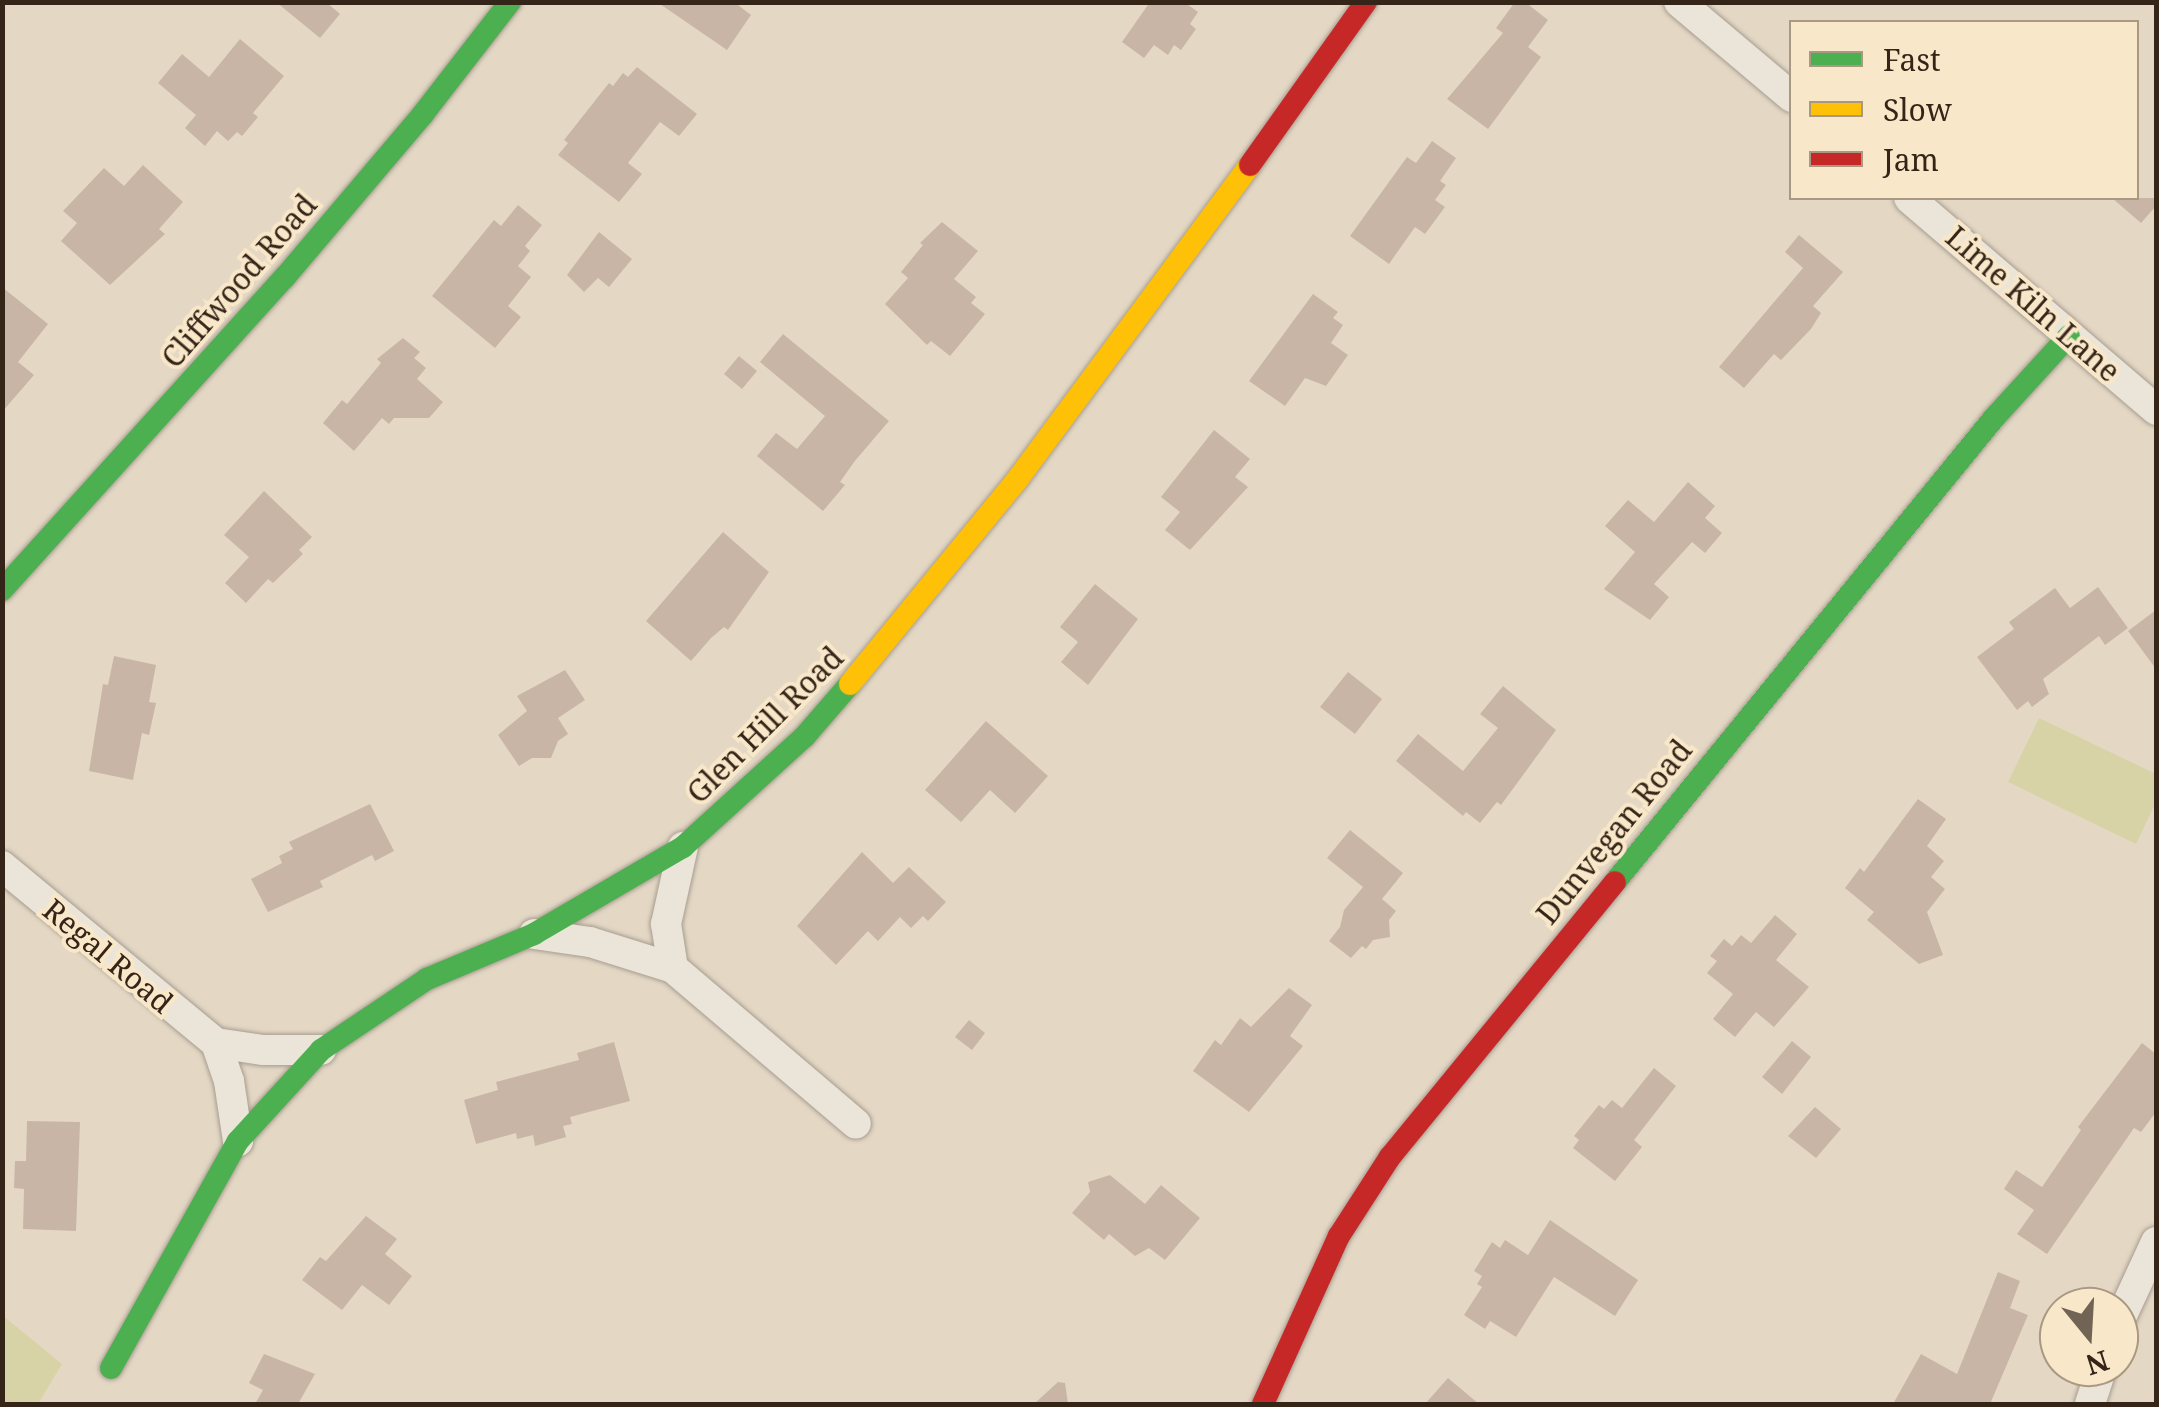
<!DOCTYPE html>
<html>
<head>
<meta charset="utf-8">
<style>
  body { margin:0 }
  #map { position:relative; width:2159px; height:1407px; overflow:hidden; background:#e4d8c5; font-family:"Noto Serif",serif }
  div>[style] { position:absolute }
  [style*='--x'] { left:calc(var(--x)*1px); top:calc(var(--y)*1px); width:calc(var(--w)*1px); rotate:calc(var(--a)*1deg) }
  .green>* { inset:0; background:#d7d3a6 }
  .building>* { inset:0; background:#c8b5a6 }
  .roads { filter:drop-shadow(0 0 2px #a89d90) drop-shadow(0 0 2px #a89d90) }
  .street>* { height:30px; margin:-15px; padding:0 15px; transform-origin:15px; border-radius:15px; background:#ebe4d8 }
  .fast>* { height:22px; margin:-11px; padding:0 11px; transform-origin:11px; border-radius:11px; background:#4caf50 }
  .slow>* { height:22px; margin:-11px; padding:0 11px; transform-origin:11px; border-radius:11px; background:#ffc107 }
  .jam>* { height:22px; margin:-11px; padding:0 11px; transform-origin:11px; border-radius:11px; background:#c62828 }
  span { translate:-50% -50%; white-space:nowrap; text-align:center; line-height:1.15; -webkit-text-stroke:8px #f8e7c8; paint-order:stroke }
  .street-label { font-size:30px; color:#352519 }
  .frame { position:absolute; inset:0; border:5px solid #352519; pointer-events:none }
  .legend { position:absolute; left:1789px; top:20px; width:350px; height:180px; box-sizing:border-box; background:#f8e7c8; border:2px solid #aa9982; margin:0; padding:12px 18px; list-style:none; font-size:30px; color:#352519 }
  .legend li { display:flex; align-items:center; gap:20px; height:50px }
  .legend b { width:50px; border:2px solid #aa9982 }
  .north { position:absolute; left:2039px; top:1287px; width:100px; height:100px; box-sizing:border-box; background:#f8e7c8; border:2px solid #aa9982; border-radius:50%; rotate:162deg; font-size:28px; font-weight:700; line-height:40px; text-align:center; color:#352519 }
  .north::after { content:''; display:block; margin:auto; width:35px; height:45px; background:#726455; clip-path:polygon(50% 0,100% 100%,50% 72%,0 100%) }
</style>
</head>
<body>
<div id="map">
  <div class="green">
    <div style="clip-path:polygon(2039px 718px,2156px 774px,2156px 802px,2136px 844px,2008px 782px)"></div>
    <div style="clip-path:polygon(2px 1315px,62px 1364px,38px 1404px,3px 1404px)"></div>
  </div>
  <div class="building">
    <div style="clip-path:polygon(276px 2px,326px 2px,340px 14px,320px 38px)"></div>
    <div style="clip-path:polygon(657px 2px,734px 2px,751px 15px,727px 50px)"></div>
    <div style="clip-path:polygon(1150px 2px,1184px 2px,1198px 12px,1190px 24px,1196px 29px,1181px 50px,1174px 45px,1168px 55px,1154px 45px,1144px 58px,1122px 42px)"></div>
    <div style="clip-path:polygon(1515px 2px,1525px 2px,1548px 20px,1528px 47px,1541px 57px,1488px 129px,1447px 99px,1503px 33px,1496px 28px)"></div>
    <div style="clip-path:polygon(240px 39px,284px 76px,253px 113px,258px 117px,242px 136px,237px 132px,228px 141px,217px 131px,205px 146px,185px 128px,196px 115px,158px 83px,182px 54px,209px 77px)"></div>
    <div style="clip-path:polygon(637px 67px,697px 114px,679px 136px,660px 122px,628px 163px,642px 174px,619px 202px,558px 155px,568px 143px,564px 140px,609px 83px,613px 86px,623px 73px,628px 77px)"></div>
    <div style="clip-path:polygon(1432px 141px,1456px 158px,1440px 181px,1446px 185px,1435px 200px,1445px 207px,1425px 234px,1415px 227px,1389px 264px,1350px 236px,1407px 157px,1416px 163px)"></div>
    <div style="clip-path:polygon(143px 165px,183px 202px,159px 229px,165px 234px,110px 285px,61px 241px,77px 223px,63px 211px,104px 168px,124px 186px)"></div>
    <div style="clip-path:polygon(2112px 198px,2156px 198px,2156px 206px,2141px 223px)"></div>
    <div style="clip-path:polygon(518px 205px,542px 225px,525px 246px,530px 251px,518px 266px,531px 277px,508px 306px,521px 317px,495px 348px,432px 296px,494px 220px,501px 226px)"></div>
    <div style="clip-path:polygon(942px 222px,978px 251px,954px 279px,976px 297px,971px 303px,985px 314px,950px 356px,931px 341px,927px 345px,885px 304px,908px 278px,901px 272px,923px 245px,920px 243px)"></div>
    <div style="clip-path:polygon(599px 232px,632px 259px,609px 287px,598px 278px,584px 292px,567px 275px)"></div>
    <div style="clip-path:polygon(1799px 235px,1843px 272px,1813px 306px,1821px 313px,1811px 329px,1781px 360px,1774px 354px,1744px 388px,1719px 367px,1803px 268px,1785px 252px)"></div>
    <div style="clip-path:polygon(2px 287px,48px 324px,18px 362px,34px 375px,2px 412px)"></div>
    <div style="clip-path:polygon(1313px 294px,1338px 312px,1333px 318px,1343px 325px,1331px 343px,1348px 355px,1326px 386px,1305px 378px,1285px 406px,1249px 381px)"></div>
    <div style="clip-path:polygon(783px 334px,889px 421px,854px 462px,840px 482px,845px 485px,823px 511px,757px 456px,776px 433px,797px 449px,825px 416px,760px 362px)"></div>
    <div style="clip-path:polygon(403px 338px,420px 352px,414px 358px,426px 368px,417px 379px,443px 402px,429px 418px,394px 418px,389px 424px,382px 418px,354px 451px,323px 423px,342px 400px,347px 404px,381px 363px,377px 359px)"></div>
    <div style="clip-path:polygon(739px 356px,757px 371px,742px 389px,724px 374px)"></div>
    <div style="clip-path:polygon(1214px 430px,1250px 459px,1235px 477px,1248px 487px,1190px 550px,1165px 530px,1180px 512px,1161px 497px)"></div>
    <div style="clip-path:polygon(1688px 482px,1715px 506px,1705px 518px,1722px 533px,1705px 553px,1692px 542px,1654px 584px,1669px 597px,1650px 620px,1604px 589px,1635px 552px,1605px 526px,1628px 500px,1654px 522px)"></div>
    <div style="clip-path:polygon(264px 491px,312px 537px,299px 550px,303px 554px,273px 583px,268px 579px,246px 603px,225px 583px,249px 557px,224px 535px)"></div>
    <div style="clip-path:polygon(723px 532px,769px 572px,728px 630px,724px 627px,711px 638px,691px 661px,646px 621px)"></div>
    <div style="clip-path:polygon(1095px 584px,1138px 619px,1088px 685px,1061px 662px,1078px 642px,1060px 627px)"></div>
    <div style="clip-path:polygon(2098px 587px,2128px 628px,2105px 645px,2099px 636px,2043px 679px,2049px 694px,2032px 707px,2028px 701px,2017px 710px,1977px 657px,2014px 629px,2009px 622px,2055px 588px,2070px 608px)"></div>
    <div style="clip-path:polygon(2156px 610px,2156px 669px,2128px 631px)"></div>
    <div style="clip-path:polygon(114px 656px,156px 665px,149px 702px,156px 703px,149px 735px,142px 733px,133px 780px,89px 771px,103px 684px,108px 685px)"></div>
    <div style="clip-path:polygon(565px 670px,585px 700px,558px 718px,568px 734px,558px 741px,551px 758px,532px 758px,519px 766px,498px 735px,527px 711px,517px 696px)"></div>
    <div style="clip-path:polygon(1348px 672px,1382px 699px,1355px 734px,1320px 707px)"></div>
    <div style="clip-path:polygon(1503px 686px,1556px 730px,1501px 805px,1497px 802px,1480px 823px,1466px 812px,1463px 816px,1396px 761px,1418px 734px,1463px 771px,1498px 728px,1480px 714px)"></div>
    <div style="clip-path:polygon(986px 721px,1048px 776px,1015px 813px,990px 790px,961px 822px,925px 790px)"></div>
    <div style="clip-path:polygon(1918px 799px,1946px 819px,1927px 846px,1944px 861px,1931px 877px,1945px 889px,1927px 912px,1943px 955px,1919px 964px,1867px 920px,1874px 912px,1845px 888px,1860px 868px,1864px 872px)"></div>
    <div style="clip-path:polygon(370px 804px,394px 851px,375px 861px,372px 855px,320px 881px,323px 887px,268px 912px,251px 879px,282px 863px,279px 856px,293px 849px,289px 842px)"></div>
    <div style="clip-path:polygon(1350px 830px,1403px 873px,1382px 899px,1396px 911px,1389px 920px,1390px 937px,1373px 940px,1366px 949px,1362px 946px,1351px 958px,1329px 941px,1340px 927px,1344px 910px,1363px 887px,1327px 858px)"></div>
    <div style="clip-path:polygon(862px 852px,893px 883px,909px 867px,946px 902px,928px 921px,923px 916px,911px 928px,900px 917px,878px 941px,868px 931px,836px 965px,797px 926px)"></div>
    <div style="clip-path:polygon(1775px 915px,1797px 934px,1776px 960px,1809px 987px,1774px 1027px,1756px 1012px,1735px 1037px,1713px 1019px,1733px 994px,1707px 973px,1717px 961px,1710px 956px,1724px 939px,1732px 946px,1741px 935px,1751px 943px)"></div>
    <div style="clip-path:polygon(1289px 988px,1312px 1005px,1290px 1036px,1303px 1046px,1249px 1112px,1193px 1071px,1215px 1040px,1221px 1045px,1240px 1018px,1251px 1027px)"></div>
    <div style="clip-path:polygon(969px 1020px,985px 1033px,972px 1050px,955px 1037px)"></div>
    <div style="clip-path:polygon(1792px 1041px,1811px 1057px,1782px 1094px,1762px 1077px)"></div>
    <div style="clip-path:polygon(614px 1042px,630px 1101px,570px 1117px,572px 1124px,563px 1126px,566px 1137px,535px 1146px,533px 1135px,517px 1139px,516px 1133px,476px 1144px,464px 1100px,498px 1090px,496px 1082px,579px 1060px,577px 1053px)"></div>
    <div style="clip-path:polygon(2142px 1043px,2156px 1054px,2156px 1112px,2141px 1132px,2134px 1128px,2047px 1254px,2017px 1234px,2034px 1210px,2004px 1189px,2016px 1170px,2042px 1187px,2081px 1130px,2078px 1127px)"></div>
    <div style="clip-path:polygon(1654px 1068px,1676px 1086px,1634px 1140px,1642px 1147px,1615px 1181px,1573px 1148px,1579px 1140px,1574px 1136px,1599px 1105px,1604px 1109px,1612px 1100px,1622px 1108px)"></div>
    <div style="clip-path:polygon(1815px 1107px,1841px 1129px,1816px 1158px,1788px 1136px)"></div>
    <div style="clip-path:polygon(27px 1121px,80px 1122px,76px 1231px,23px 1229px,24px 1189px,14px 1188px,15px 1161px,26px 1161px)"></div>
    <div style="clip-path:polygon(1110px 1175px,1145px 1204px,1161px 1185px,1200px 1218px,1165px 1260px,1149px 1248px,1135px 1256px,1109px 1234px,1104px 1240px,1072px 1213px,1090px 1192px,1088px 1182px)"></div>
    <div style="clip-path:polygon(366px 1216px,397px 1239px,385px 1254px,412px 1276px,389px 1305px,362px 1285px,342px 1310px,302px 1280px,320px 1257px,326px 1261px)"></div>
    <div style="clip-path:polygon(1550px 1220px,1638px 1280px,1615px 1316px,1554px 1277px,1516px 1337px,1490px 1321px,1485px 1329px,1464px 1315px,1482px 1287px,1477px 1284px,1482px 1276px,1474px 1271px,1492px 1242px,1500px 1248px,1505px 1240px,1528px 1255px)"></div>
    <div style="clip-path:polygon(1998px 1272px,2020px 1281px,2010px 1308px,2028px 1315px,1990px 1404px,1893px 1404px,1921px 1354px,1957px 1374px)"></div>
    <div style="clip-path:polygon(264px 1354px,315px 1374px,298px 1404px,255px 1404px,263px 1390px,249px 1383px)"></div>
    <div style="clip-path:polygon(1448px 1378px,1479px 1404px,1425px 1404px)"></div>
    <div style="clip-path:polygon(1058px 1382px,1065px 1383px,1068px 1404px,1034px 1404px)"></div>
  </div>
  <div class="roads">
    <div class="street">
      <div style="--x:1679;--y:2;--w:148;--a:40.1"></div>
      <div style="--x:1909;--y:198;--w:326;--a:40.6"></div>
      <div style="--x:2;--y:866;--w:278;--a:39.6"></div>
      <div style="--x:216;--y:1043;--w:48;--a:8.5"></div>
      <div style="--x:263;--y:1050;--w:58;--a:0"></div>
      <div style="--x:534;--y:934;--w:57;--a:8.1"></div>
      <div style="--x:590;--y:942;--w:87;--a:17.4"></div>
      <div style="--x:673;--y:968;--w:240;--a:40.4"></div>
      <div style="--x:673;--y:968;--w:45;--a:-99"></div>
      <div style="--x:666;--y:924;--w:79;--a:-77.6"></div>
      <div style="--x:216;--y:1043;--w:40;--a:71.1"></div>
      <div style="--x:229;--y:1081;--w:61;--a:81.5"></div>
      <div style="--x:2119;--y:1322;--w:88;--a:-65.2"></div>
      <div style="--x:2090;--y:1404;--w:39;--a:-72"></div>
    </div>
    <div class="fast">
      <div style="--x:2;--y:590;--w:422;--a:-47.9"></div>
      <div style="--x:285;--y:277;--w:214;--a:-49.7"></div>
      <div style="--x:423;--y:114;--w:142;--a:-52.2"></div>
      <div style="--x:1615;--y:882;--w:599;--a:-50.76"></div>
      <div style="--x:1994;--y:418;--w:111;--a:-47.6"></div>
      <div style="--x:111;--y:1368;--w:260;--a:-60.8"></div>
      <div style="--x:238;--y:1141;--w:123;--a:-47.6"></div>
      <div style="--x:321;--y:1050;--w:128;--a:-33.8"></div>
      <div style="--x:427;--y:979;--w:116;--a:-22.8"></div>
      <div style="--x:534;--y:934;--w:173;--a:-30.3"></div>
      <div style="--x:683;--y:847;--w:165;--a:-42.3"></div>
      <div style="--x:805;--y:736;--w:69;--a:-49.1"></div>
    </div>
    <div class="slow">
      <div style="--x:850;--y:684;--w:264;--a:-50.7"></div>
      <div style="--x:1017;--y:480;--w:392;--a:-53.5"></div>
    </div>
    <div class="jam">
      <div style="--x:1250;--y:165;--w:200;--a:-54.6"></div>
      <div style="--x:1263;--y:1404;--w:184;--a:-65.7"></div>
      <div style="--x:1339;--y:1236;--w:94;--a:-57.2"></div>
      <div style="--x:1390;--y:1157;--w:355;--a:-50.7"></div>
    </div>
  </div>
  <div class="street-label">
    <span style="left:239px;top:281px;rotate:-49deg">Cliffwood Road</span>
    <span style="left:2033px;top:304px;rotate:41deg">Lime Kiln Lane</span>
    <span style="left:765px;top:725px;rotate:-45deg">Glen Hill Road</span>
    <span style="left:1614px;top:832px;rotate:-51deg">Dunvegan Road</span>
    <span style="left:108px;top:956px;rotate:40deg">Regal Road</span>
  </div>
  <div class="frame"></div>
  <ul class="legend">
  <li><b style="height:12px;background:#4caf50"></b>Fast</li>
  <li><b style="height:12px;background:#ffc107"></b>Slow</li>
  <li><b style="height:12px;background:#c62828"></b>Jam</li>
  </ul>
  <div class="north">N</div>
</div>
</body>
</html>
